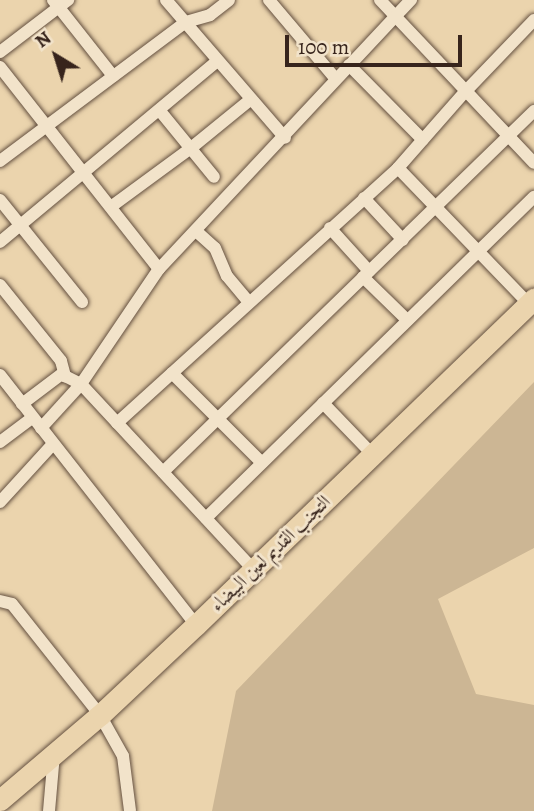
<!DOCTYPE html>
<html>
<head>
<meta charset="utf-8">
<style>
  body { margin:0 }
  #map { position:relative; width:534px; height:811px; overflow:hidden; background:#ebd4ad; font-family:Alegreya,Amiri,serif }
  div>[style] { position:absolute }
  [style*='--x'] { left:calc(var(--x)*1px); top:calc(var(--y)*1px); width:calc(var(--w)*1px); rotate:calc(var(--a)*1deg) }
  .green>* { inset:0; background:#ccb694 }
  .roads { filter:drop-shadow(0 0 2px #645040) drop-shadow(0 0 2px #645040) }
  .street>* { height:12px; margin:-6px; padding:0 6px; transform-origin:6px; border-radius:6px; background:#f2e3ca }
  .primary>* { height:21px; margin:-10.5px; padding:0 10.5px; transform-origin:10.5px; border-radius:10.5px; background:#ebd4ad }
  span { translate:-50% -50%; white-space:nowrap; text-align:center; line-height:1.15; -webkit-text-stroke:6px #f2e3ca; paint-order:stroke }
  .street-label { font-size:19px; color:#37241c }
  .north { position:absolute; left:21px; top:21px; width:70px; height:70px; -webkit-text-stroke:5px #f2e3ca; paint-order:stroke; rotate:322deg; font-size:19px; font-weight:700; line-height:28px; text-align:center; color:#37241c }
  .north::after { content:''; display:block; margin:auto; width:24px; height:32px; background:#37241c; clip-path:polygon(50% 0,100% 100%,50% 72%,0 100%) }
  .scale { position:absolute; left:285px; top:35px; width:177px; height:32px; box-sizing:border-box; border:4px solid #37241c; border-top:0; padding-left:9px; font-size:21px; line-height:24px; white-space:nowrap; color:#37241c; -webkit-text-stroke:5px #f2e3ca; paint-order:stroke }
</style>
</head>
<body>
<div id="map">
  <div class="green">
    <div style="clip-path:polygon(534px 382px,534px 548px,438px 599px,476px 694px,534px 705px,534px 811px,212px 811px,236px 691px)"></div>
  </div>
  <div class="roads">
    <div class="street">
      <div style="--x:53;--y:0;--w:97;--a:51.7"></div>
      <div style="--x:166;--y:0;--w:182;--a:49.2"></div>
      <div style="--x:269;--y:0;--w:102;--a:49.8"></div>
      <div style="--x:380;--y:0;--w:224;--a:46.6"></div>
      <div style="--x:0;--y:52;--w:86;--a:-37.4"></div>
      <div style="--x:349;--y:65;--w:105;--a:45.4"></div>
      <div style="--x:0;--y:67;--w:257;--a:51.8"></div>
      <div style="--x:160;--y:111;--w:85;--a:50.7"></div>
      <div style="--x:0;--y:161;--w:232;--a:-36.8"></div>
      <div style="--x:186;--y:22;--w:25;--a:-16"></div>
      <div style="--x:210;--y:15;--w:24;--a:-38"></div>
      <div style="--x:398;--y:168;--w:189;--a:46.1"></div>
      <div style="--x:364;--y:198;--w:57;--a:47.1"></div>
      <div style="--x:0;--y:200;--w:131;--a:51.2"></div>
      <div style="--x:112;--y:206;--w:98;--a:-36.3"></div>
      <div style="--x:191;--y:148;--w:77;--a:-39.2"></div>
      <div style="--x:330;--y:228;--w:58;--a:47.8"></div>
      <div style="--x:196;--y:231;--w:25;--a:42"></div>
      <div style="--x:215;--y:248;--w:30;--a:67"></div>
      <div style="--x:227;--y:276;--w:34;--a:50"></div>
      <div style="--x:0;--y:242;--w:283;--a:-39.8"></div>
      <div style="--x:363;--y:277;--w:62;--a:44.3"></div>
      <div style="--x:0;--y:285;--w:97;--a:51.2"></div>
      <div style="--x:61;--y:361;--w:16;--a:75"></div>
      <div style="--x:65;--y:376;--w:18;--a:27"></div>
      <div style="--x:81;--y:384;--w:254;--a:47.1"></div>
      <div style="--x:172;--y:373;--w:127;--a:45"></div>
      <div style="--x:0;--y:375;--w:318;--a:51.9"></div>
      <div style="--x:323;--y:403;--w:72;--a:46.1"></div>
      <div style="--x:22;--y:404;--w:51;--a:-37.1"></div>
      <div style="--x:117;--y:423;--w:379;--a:-42.2"></div>
      <div style="--x:398;--y:168;--w:100;--a:-48.7"></div>
      <div style="--x:464;--y:93;--w:101;--a:-46.2"></div>
      <div style="--x:41;--y:428;--w:59;--a:-47.7"></div>
      <div style="--x:81;--y:384;--w:139;--a:-55.9"></div>
      <div style="--x:159;--y:269;--w:369;--a:-46.9"></div>
      <div style="--x:0;--y:442;--w:40;--a:-37"></div>
      <div style="--x:163;--y:472;--w:518;--a:-44.22"></div>
      <div style="--x:0;--y:502;--w:79;--a:-47.6"></div>
      <div style="--x:206;--y:518;--w:459;--a:-44.4"></div>
      <div style="--x:0;--y:601;--w:12;--a:14"></div>
      <div style="--x:12;--y:604;--w:142;--a:51.6"></div>
      <div style="--x:100;--y:715;--w:47;--a:60.7"></div>
      <div style="--x:123;--y:756;--w:55;--a:82.7"></div>
      <div style="--x:49;--y:811;--w:57;--a:-85"></div>
    </div>
    <div class="primary">
      <div style="--x:0;--y:800;--w:131;--a:-40.4"></div>
      <div style="--x:100;--y:715;--w:132;--a:-43.2"></div>
      <div style="--x:196;--y:625;--w:470;--a:-44"></div>
    </div>
  </div>
  <div class="street-label">
    <span style="left:271px;top:554px;rotate:-44deg">التجنب القديم لعين البيضاء</span>
  </div>
  <div class="north">N</div>
  <div class="scale">100 m</div>
</div>
</body>
</html>
